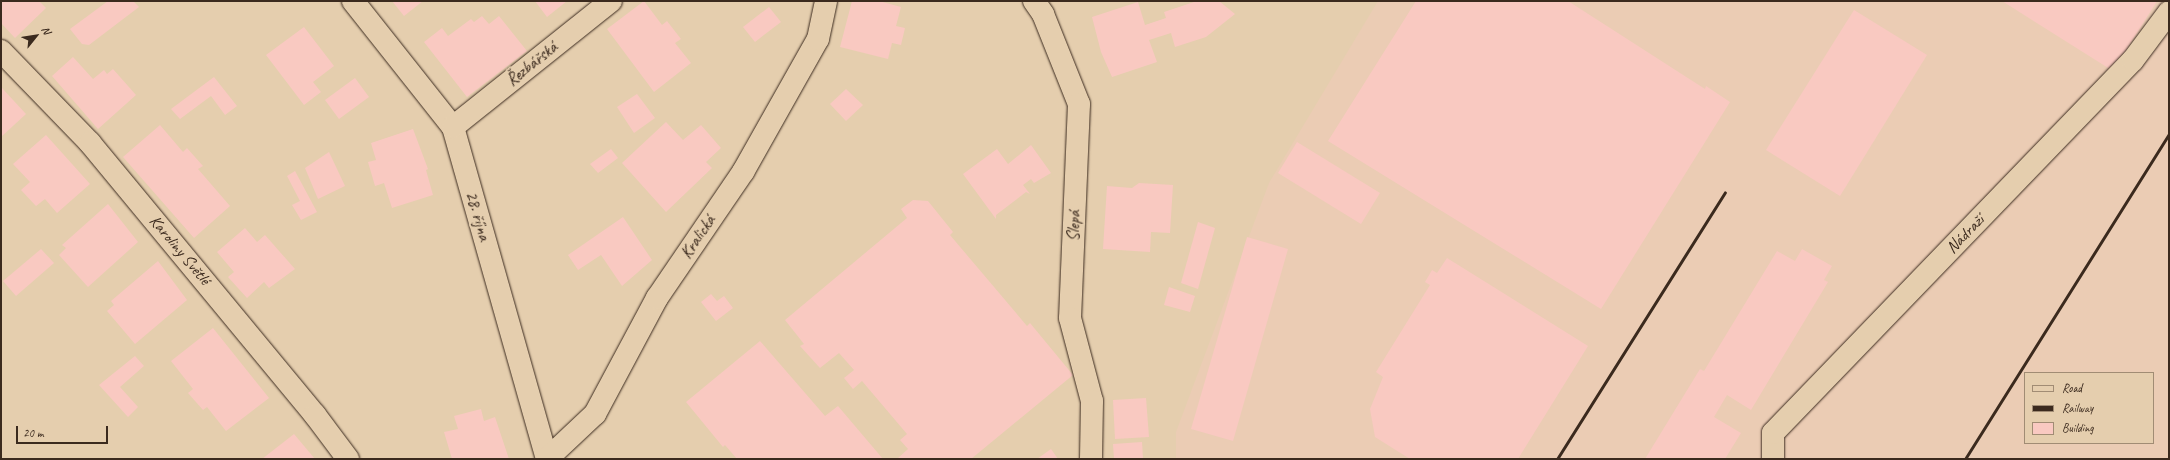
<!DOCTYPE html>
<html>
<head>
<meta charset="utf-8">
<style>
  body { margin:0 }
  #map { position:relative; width:2170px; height:460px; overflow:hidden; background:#e5ceae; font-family:Caveat,sans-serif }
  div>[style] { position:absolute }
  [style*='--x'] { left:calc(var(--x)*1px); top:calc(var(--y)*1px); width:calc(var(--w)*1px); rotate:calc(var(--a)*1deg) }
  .built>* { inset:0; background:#ebccb4 }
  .building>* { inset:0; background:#f9c9c1 }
  .roads { filter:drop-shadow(0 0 1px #3b2a1e) drop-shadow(0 0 1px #3b2a1e) }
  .minor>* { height:22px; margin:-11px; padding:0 11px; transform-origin:11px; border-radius:11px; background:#e5ceae }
  .rail>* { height:3px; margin:-1.5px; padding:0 1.5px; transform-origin:1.5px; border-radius:1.5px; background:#3b2a1e }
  span { translate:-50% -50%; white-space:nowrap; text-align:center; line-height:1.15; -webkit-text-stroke:3.5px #e5ceae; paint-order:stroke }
  .street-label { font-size:17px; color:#3b2a1e }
  .frame { position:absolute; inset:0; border:2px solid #3b2a1e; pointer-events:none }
  .legend { position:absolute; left:2024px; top:372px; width:130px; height:72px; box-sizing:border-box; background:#e5ceae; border:1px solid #a18c74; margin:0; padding:5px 7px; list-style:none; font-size:12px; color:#3b2a1e }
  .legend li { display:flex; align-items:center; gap:8px; height:20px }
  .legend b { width:20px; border:1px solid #a18c74 }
  .north { position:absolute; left:16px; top:16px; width:40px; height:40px; -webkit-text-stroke:3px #e5ceae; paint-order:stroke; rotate:60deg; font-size:11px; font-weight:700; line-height:16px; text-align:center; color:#3b2a1e }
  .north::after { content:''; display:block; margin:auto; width:14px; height:18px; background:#3b2a1e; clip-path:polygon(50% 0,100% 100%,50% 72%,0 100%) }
  .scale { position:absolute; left:16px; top:426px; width:92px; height:18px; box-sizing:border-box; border:2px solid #3b2a1e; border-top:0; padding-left:5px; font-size:12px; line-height:14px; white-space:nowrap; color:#3b2a1e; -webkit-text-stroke:3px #e5ceae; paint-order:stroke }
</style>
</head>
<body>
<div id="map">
  <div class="built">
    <div style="clip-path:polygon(evenodd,1378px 1px,2169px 1px,2169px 459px,1176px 459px,1176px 432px,1269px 183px,1378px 1px,2025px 373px,2153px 373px,2153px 443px,2025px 443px,2025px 373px)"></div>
  </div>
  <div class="building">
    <div style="clip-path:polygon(1px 1px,39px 1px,46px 8px,15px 38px,1px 23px)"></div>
    <div style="clip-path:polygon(108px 1px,133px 1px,139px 7px,89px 45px,82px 44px,70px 29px)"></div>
    <div style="clip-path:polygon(392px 1px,423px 1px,404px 16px)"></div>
    <div style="clip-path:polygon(535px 1px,567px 1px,547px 17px)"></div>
    <div style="clip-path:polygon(644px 1px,662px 25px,667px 21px,681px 39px,675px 43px,691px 63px,654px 92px,607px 29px)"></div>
    <div style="clip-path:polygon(852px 1px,879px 1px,901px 7px,896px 26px,905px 28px,901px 45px,892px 43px,888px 59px,840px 47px)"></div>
    <div style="clip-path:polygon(1197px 1px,1219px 1px,1235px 14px,1206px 37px,1175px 47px,1171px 33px,1149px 40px,1157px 62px,1112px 77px,1101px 52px,1092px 17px,1138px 2px,1145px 25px,1166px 18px,1164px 12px)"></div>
    <div style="clip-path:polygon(1416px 1px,1568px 1px,1705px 89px,1706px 86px,1730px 102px,1601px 309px,1328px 141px)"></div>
    <div style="clip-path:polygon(2002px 1px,2157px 1px,2113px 71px)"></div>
    <div style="clip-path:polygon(769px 7px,781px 22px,755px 42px,743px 27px)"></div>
    <div style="clip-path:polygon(1854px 10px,1927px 55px,1840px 196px,1766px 150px)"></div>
    <div style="clip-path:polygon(482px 16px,489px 24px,499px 16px,527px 51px,467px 97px,424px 42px,442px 28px,448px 36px,471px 19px,474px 22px)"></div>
    <div style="clip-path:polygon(304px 27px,334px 66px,313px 82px,321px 92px,304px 105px,266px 55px)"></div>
    <div style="clip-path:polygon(73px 57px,93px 79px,104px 70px,107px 74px,113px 69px,136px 95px,98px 129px,52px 76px)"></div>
    <div style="clip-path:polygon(214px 77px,237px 106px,225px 115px,211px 96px,180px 119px,171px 109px)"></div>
    <div style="clip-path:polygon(355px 78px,369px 97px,339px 119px,325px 100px)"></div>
    <div style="clip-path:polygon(1px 87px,26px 114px,1px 137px)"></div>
    <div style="clip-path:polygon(846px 89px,863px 105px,846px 121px,830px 104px)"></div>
    <div style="clip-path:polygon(637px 94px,655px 118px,634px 133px,617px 107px)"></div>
    <div style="clip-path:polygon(666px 122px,683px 140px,701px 125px,721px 148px,706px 162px,712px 168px,666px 212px,622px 163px)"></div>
    <div style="clip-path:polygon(160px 125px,183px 152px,187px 148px,203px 166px,198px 169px,230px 206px,194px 238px,123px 157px)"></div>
    <div style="clip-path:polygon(413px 129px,428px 169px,426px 170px,433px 195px,392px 208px,384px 183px,375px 186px,368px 162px,376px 160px,371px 143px)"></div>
    <div style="clip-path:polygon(46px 135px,90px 184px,57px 213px,45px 199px,36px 206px,21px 190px,30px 182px,13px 164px)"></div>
    <div style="clip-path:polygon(1297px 142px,1380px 193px,1361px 224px,1278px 173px)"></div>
    <div style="clip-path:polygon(1031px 145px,1051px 173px,1034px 183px,1031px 179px,1023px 185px,1030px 194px,1026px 192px,996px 215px,996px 219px,963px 174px,997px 149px,1008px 164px)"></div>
    <div style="clip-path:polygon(611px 149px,618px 158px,598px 173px,590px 164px)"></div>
    <div style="clip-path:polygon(329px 152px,345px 186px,318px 199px,305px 168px)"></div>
    <div style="clip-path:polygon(295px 171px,317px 212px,301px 220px,292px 205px,300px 201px,287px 176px)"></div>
    <div style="clip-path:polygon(1139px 183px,1173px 185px,1170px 233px,1151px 232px,1150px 252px,1103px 249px,1107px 186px,1132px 188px)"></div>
    <div style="clip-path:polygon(913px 200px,928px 201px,953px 232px,950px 235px,1027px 326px,1030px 323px,1073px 375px,971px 459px,897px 459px,908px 449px,900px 440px,907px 434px,862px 381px,853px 389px,844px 378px,854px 370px,839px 353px,820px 368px,800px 346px,804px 344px,785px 320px,907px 218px,901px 209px)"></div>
    <div style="clip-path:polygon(108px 204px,138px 242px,88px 287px,59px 255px,66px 248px,62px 245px)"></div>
    <div style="clip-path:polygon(623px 217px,652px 260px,622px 286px,601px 255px,578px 270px,568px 255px)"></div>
    <div style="clip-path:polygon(1198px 222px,1215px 228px,1198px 289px,1181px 283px)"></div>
    <div style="clip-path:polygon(245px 228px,257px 242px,265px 235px,295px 269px,269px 288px,264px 282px,247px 298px,228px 277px,234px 272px,217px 252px)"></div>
    <div style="clip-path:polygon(1247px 237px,1288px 249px,1233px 441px,1191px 429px)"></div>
    <div style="clip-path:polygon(41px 249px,54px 263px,16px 296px,3px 281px)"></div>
    <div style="clip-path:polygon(1802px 249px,1832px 266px,1824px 280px,1828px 282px,1751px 410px,1727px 395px,1714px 417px,1741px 433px,1725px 459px,1645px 459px,1700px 369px,1704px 371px,1777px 251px,1795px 261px)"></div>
    <div style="clip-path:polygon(1447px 258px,1588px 346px,1518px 459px,1410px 459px,1375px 437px,1370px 409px,1383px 377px,1376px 372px,1430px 285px,1425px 282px,1432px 270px,1437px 273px)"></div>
    <div style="clip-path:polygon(158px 261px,187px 300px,135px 344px,107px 311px,114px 305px,111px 301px)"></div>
    <div style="clip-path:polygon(1169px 287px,1195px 296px,1190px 312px,1164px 305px)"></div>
    <div style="clip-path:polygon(711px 294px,717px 301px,724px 296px,733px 308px,716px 321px,701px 302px)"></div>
    <div style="clip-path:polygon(213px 328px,269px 398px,226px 431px,207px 407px,203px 410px,188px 393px,193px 389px,171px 361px)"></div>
    <div style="clip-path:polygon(760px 341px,825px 416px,838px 406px,883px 459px,737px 459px,725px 445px,723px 447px,686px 402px)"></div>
    <div style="clip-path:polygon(135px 356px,144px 366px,120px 387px,138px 407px,128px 417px,99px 385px)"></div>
    <div style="clip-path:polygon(1146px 398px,1149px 437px,1115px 439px,1113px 400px)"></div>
    <div style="clip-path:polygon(481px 409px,484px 421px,495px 417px,509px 459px,452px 459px,444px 432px,458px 429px,454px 416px)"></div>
    <div style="clip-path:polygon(294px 434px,315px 459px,262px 459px)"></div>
    <div style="clip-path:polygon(1142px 442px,1143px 459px,1114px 459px,1113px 444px)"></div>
    <div style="clip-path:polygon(1051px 449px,1058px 459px,1037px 459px)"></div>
  </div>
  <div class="roads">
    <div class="minor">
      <div style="--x:353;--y:1;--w:161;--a:51.6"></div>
      <div style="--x:453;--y:127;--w:345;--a:74.2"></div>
      <div style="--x:1034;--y:1;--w:16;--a:55"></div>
      <div style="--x:1043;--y:14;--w:97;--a:68.2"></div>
      <div style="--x:1079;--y:104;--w:214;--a:92.4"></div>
      <div style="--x:1070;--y:318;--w:86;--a:75.2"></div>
      <div style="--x:1092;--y:401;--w:58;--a:91"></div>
      <div style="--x:1;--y:51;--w:128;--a:45.9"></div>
      <div style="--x:90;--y:143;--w:353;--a:50.4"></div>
      <div style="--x:315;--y:415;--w:55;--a:53.1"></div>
      <div style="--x:453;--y:127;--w:202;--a:-38.6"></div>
      <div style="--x:547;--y:459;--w:66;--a:-43.2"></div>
      <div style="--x:595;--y:414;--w:132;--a:-61.9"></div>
      <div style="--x:657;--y:298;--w:153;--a:-55.7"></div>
      <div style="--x:743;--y:172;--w:153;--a:-60.6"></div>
      <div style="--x:818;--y:39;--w:39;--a:-78"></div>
      <div style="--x:1773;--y:459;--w:26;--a:-90"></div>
      <div style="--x:1773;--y:433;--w:518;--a:-46.02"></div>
      <div style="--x:2133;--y:60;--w:60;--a:-53.1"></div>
    </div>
  </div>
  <div class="rail">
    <div style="--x:1557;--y:459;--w:315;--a:-57.8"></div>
    <div style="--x:1965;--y:459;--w:384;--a:-57.9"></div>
  </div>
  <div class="street-label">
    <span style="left:532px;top:64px;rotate:-39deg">Řezbářská</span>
    <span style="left:478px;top:216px;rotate:74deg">28. října</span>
    <span style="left:1074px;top:226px;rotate:-88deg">Slepá</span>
    <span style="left:1965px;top:234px;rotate:-46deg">Nádraží</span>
    <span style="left:698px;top:237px;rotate:-56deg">Kralická</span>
    <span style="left:180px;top:250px;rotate:50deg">Karoliny Světlé</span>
  </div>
  <div class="frame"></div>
  <ul class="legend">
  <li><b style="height:5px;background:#e5ceae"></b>Road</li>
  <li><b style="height:5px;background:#3b2a1e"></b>Railway</li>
  <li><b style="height:11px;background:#f9c9c1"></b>Building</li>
  </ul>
  <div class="north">N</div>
  <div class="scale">20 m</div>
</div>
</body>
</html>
